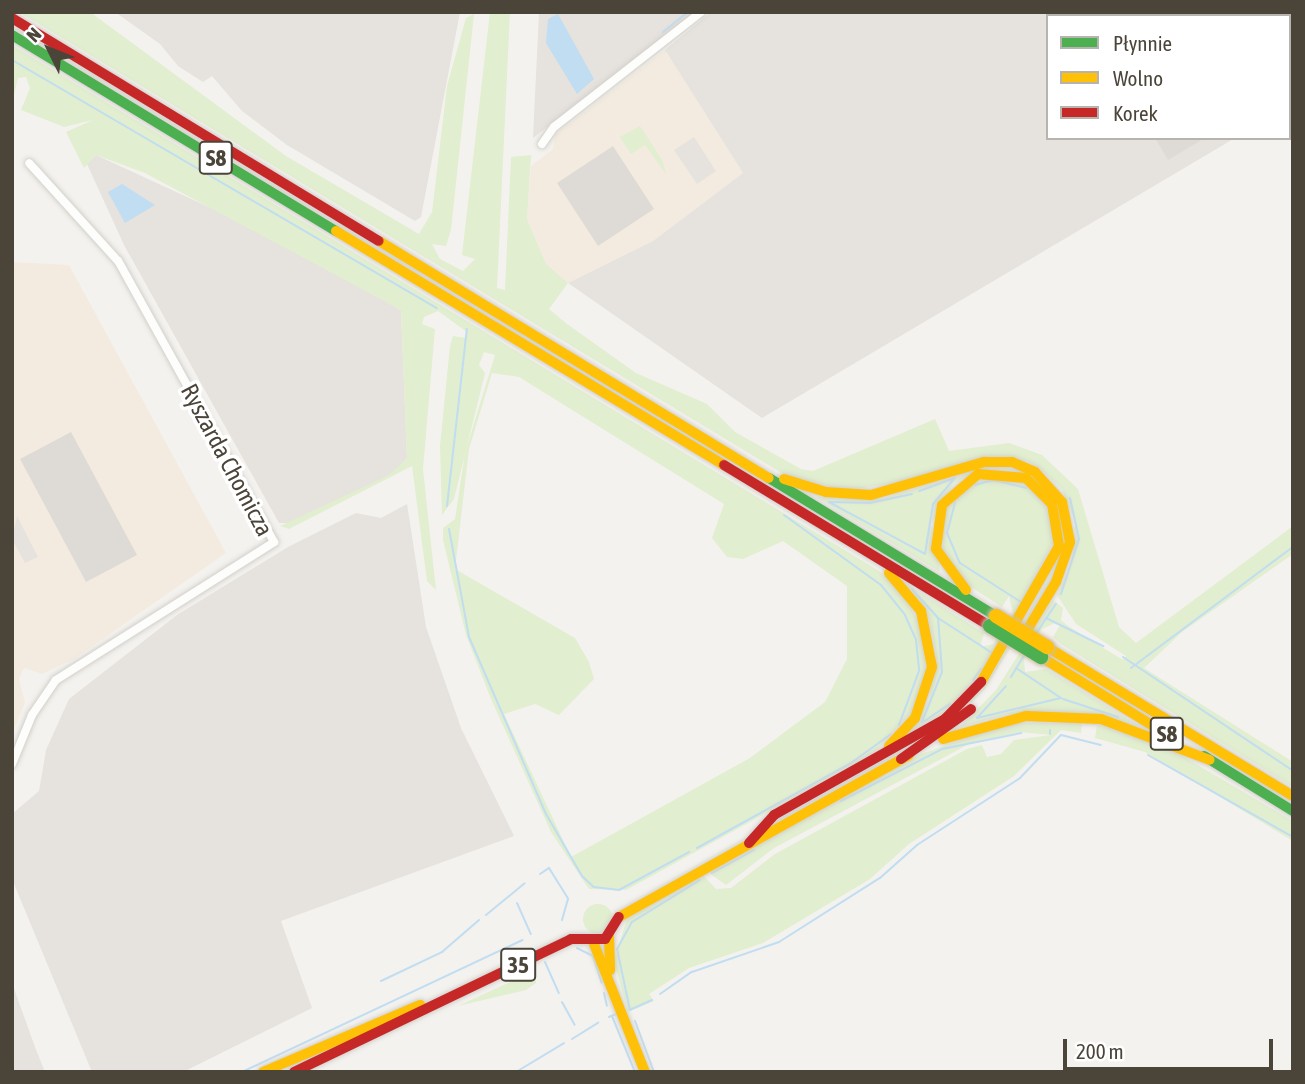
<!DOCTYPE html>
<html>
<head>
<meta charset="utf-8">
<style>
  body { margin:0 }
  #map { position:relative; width:1305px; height:1084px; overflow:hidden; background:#f4f2ee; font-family:"Asap Condensed",sans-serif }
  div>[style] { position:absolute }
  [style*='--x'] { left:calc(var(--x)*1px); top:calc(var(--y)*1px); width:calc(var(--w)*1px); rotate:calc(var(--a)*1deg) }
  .commercial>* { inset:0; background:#f3ebdf }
  .industrial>* { inset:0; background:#e6e2de }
  .green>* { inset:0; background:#e1eecf }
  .round { border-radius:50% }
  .parking>* { inset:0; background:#e6e3df }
  .water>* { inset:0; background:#c0ddf1 }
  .stream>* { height:2px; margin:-1px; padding:0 1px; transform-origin:1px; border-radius:1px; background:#c0ddf1 }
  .building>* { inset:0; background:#dedbd6 }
  .roads { filter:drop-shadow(0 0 2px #d2d0cb) drop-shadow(0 0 2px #d2d0cb) }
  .street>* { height:8px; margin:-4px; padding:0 4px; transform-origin:4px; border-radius:4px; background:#fdfdfc }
  .fast>* { height:10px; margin:-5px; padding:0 5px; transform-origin:5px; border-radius:5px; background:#4caf50 }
  .slow>* { height:10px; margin:-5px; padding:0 5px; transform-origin:5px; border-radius:5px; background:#ffc107 }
  .jam>* { height:10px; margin:-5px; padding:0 5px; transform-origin:5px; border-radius:5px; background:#c62828 }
  .bridges { filter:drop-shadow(0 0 2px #ccbfa9) drop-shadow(0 0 2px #ccbfa9) }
  .fast-bridge>* { height:14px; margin:-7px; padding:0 7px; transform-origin:7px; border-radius:7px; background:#4caf50 }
  .slow-bridge>* { height:14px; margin:-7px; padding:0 7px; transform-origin:7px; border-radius:7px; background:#ffc107 }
  span { translate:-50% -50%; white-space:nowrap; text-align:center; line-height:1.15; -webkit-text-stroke:7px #fff; paint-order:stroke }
  .shield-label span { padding:2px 5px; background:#fff; border:2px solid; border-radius:5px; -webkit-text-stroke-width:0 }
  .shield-label { font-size:23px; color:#4b4439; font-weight:700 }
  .street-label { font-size:24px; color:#4b4439 }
  .frame { position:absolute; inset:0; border:14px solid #4b4439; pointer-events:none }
  .legend { position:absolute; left:1046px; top:14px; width:245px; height:126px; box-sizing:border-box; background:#fff; border:2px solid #b7b4b0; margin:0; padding:9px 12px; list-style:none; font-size:21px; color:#4b4439 }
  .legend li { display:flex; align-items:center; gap:14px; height:35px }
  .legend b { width:35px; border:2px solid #b7b4b0 }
  .north { position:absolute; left:14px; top:14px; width:70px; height:70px; -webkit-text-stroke:5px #fff; paint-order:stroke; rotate:313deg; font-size:19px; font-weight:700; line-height:28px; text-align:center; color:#4b4439 }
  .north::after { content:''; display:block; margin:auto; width:24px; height:32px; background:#4b4439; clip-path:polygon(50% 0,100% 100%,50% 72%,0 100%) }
  .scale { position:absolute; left:1063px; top:1039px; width:210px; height:32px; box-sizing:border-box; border:4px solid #4b4439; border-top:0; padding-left:9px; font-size:21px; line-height:24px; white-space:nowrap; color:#4b4439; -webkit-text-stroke:5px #fff; paint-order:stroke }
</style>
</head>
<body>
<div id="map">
  <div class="commercial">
    <div style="clip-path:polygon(665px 50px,743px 173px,653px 241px,568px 283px,546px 264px,527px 219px,531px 166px,553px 149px,555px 135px)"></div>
    <div style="clip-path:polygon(12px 262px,69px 265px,226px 553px,74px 659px,42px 674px,24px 668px,19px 679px,25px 703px,12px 734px)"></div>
  </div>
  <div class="industrial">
    <div style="clip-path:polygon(115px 12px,460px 12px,421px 217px,415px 221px,287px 145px,242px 111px,212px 76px,203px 82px,178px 66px,160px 44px)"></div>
    <div style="clip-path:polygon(539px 12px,695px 12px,533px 138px)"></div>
    <div style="clip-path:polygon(711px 12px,1293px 12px,1293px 104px,1289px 16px,1048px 16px,1048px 138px,1235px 138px,762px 418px,568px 283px,653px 241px,743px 173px,665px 50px)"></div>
    <div style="clip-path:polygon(96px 155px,252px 227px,401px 310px,407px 458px,395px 472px,297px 523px,279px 523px,124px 245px,87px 164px)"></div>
    <div style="clip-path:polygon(407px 504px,426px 627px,461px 728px,514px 836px,281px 921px,312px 1008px,183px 1072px,92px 1072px,12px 879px,12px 814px,39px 791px,46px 750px,69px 699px,177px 615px,288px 547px,356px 513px,381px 518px)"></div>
    <div style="clip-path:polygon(12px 983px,35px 1047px,45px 1072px,12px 1072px)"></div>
  </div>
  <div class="green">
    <div style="clip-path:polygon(19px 12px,90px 12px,286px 156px,419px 234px,432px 212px,447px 86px,466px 18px,474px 14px,451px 230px,446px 246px,432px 244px,440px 259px,463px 271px,475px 259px,462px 255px,490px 12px,510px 12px,497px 288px,505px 290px,511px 157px,531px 155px,527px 219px,546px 264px,568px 283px,549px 309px,567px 324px,636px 373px,707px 404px,735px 432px,801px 469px,813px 471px,935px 419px,949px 451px,1009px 443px,1042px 455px,1078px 489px,1119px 627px,1136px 643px,1293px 526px,1293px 554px,1182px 632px,1144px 668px,1293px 762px,1293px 787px,1061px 644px,1053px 637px,1060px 625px,1055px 623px,1042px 629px,1024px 660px,1025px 672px,1046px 669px,1139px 726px,1008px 714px,960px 727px,996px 690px,1053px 600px,1063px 608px,1061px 620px,1068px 626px,1123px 660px,1126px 656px,1076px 624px,1057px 595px,1072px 562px,1075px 522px,1062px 489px,1037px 466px,1027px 461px,845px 491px,785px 475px)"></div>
    <div style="clip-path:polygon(evenodd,12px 45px,879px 571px,904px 595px,920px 625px,926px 670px,916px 707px,875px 752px,788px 801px,626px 890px,589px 889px,551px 832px,491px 699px,466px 635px,443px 540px,443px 528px,455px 519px,465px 453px,495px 355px,484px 352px,479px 365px,485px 373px,454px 499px,442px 515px,440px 446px,450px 346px,453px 336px,466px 338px,467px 332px,438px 311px,424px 317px,422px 324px,435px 329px,423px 469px,436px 590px,427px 581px,412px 466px,289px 529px,280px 526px,389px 475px,407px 458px,401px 310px,145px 173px,96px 155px,84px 168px,66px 132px,93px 120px,64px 127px,21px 110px,30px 88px,26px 77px,18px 78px,12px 103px,12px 45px,492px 373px,519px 377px,724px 504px,712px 538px,727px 557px,743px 559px,783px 541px,847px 586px,847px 659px,825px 702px,750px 758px,571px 857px,504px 714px,535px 704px,559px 715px,594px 679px,589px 662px,575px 638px,455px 569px,469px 449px,492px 373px)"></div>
    <div style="clip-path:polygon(640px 126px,662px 160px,666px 174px,645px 145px,631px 154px,620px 137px)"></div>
    <div style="clip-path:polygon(989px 466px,1004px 466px,1019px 469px,1033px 475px,1046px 485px,1057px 500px,1062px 510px,1067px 535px,1064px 555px,1053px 580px,984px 690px,956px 718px,932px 735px,625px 905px,925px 737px,983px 689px,1062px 558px,1065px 525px,1048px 489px,1024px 472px,1002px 467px,977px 470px,953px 484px,931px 524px,940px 572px,816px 497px,881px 499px)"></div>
    <div style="clip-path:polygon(996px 476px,1021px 481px,1045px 500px,1056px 537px,993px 660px,949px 710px,910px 732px,929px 700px,936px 654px,929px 619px,908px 585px,984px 633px,980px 647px,994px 644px,1013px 613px,1009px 596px,1002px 607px,965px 583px,942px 551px,945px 511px,972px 482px)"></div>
    <div style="clip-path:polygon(1010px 723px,1094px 723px,1172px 750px,1293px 821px,1293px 841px,1145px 752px,1095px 738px,1097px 725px,1082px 723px,1081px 733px,1061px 730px,1014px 776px,909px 844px,870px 879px,763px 943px,689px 968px,649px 994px,654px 1001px,628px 1012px,614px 961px,627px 919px,703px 875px,716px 889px,731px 888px,775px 854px,967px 749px,982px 745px,987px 757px,1001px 754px,1014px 740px,1051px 735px,1020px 732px,971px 743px,774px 848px,726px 885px,709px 873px,921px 754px)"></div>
    <div class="round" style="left:583px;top:904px;width:30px;height:30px"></div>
    <div style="clip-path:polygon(536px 970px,536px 983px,526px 990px,458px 1006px)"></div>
  </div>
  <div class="parking">
    <div style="clip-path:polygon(392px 12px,446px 14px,416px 136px,412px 179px,385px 198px,360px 184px,360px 168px,345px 166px,280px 125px,308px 100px,300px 90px)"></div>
    <div style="clip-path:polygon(565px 12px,672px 12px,594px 50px,598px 58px,590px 56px)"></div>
    <div style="clip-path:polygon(694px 137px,716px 171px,697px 184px,674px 150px)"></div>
    <div style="clip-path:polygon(17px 516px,38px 557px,25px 563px,12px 539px)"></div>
  </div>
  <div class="water">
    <div style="clip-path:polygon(558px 14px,594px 79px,577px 94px,546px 43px,548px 19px)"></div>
    <div style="clip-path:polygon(122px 184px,155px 205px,125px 223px,108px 192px)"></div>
  </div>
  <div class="stream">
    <div style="--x:663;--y:32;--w:32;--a:-39"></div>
    <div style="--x:12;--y:60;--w:492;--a:30.3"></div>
    <div style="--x:975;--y:485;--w:20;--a:-15"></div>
    <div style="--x:994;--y:480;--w:33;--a:14"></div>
    <div style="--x:912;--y:494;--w:43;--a:167.9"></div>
    <div style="--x:870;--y:503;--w:41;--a:-178.6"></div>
    <div style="--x:829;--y:502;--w:109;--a:28.4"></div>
    <div style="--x:925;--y:554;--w:51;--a:-80.9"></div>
    <div style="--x:933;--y:504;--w:34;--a:-50"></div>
    <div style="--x:955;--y:478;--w:38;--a:160"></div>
    <div style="--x:955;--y:503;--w:31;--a:105"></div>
    <div style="--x:947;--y:533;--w:33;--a:67"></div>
    <div style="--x:960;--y:563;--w:72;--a:32.6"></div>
    <div style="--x:447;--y:506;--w:178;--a:-83.6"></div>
    <div style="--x:784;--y:515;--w:120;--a:35.8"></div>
    <div style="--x:881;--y:585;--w:38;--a:51"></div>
    <div style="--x:905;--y:615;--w:27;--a:66"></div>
    <div style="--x:916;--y:640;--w:31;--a:84"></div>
    <div style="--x:919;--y:671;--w:58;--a:110.3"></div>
    <div style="--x:449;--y:529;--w:110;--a:79.5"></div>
    <div style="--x:469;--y:637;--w:193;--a:66.5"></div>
    <div style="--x:546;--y:814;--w:72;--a:59.9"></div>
    <div style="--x:582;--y:876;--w:16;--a:43"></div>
    <div style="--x:594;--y:887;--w:25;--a:7"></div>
    <div style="--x:619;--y:890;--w:80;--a:-28.5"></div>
    <div style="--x:912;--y:589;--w:39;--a:48"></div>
    <div style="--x:938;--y:618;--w:64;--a:32.9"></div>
    <div style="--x:1061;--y:594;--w:58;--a:-71.9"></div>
    <div style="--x:1079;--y:539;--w:42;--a:-102.4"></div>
    <div style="--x:1046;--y:618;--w:64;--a:26.2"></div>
    <div style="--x:1037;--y:632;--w:34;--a:-56"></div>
    <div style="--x:1123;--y:657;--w:205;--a:33.8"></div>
    <div style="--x:1131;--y:668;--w:202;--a:-36.8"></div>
    <div style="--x:1011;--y:677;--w:26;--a:-59"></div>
    <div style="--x:973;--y:680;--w:14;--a:-54"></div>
    <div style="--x:1063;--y:699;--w:58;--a:18.1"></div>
    <div style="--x:977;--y:718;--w:86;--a:-13.4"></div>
    <div style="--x:1061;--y:698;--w:54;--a:-146.3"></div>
    <div style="--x:977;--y:718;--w:43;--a:-47.8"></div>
    <div style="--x:922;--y:722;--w:54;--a:-68.2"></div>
    <div style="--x:942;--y:672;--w:54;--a:-94.2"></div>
    <div style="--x:923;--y:722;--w:32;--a:-34"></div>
    <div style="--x:1050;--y:734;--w:4;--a:-90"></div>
    <div style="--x:1148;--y:755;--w:167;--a:29.5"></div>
    <div style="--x:841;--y:801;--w:114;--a:-27.2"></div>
    <div style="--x:942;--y:749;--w:81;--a:-11.4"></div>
    <div style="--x:697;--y:848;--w:176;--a:-28.9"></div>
    <div style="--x:851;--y:763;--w:49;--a:-35.9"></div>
    <div style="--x:712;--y:873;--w:48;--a:-28.7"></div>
    <div style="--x:540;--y:874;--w:11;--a:-34"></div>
    <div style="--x:549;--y:868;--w:36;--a:58"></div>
    <div style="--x:568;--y:899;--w:22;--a:106"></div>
    <div style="--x:517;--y:903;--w:34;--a:66"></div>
    <div style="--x:486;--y:915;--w:50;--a:-39.4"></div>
    <div style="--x:577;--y:948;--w:18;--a:27"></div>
    <div style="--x:593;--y:956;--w:28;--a:72"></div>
    <div style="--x:545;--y:962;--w:34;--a:66"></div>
    <div style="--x:381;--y:981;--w:68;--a:-25.4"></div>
    <div style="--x:442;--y:952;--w:49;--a:-40.9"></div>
    <div style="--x:604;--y:993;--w:13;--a:77"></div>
    <div style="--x:660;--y:994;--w:39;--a:-35"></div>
    <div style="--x:692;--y:972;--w:92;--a:-19"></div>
    <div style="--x:779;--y:942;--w:120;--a:-32.4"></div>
    <div style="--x:880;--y:878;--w:50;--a:-41.7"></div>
    <div style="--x:917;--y:845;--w:123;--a:-33"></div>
    <div style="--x:1020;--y:778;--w:59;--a:-46.4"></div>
    <div style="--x:1061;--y:735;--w:41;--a:14"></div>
    <div style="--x:652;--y:1000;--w:24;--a:156"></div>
    <div style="--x:630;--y:1010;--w:62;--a:-102"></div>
    <div style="--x:617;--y:949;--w:31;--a:-61"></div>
    <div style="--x:632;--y:922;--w:80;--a:-31.7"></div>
    <div style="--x:562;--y:1002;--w:26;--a:61"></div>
    <div style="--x:612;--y:1016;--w:61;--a:67.7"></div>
    <div style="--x:609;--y:1017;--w:8;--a:-23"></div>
    <div style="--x:635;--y:1021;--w:54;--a:69.6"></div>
    <div style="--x:572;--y:1039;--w:31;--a:-32"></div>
    <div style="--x:242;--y:1072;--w:310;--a:-25.2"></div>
    <div style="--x:516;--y:1072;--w:56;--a:-31.1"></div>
  </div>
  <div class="building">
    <div style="clip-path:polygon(1155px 138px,1205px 138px,1168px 160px)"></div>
    <div style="clip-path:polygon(613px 146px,654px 209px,598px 246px,557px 183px)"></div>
    <div style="clip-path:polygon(71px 432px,137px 555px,86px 582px,20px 459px)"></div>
  </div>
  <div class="roads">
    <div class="street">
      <div style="--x:542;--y:144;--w:21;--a:-55"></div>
      <div style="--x:554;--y:127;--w:187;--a:-38"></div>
      <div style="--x:12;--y:764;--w:53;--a:-67.8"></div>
      <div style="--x:32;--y:715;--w:42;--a:-55.6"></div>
      <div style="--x:56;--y:680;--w:258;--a:-32.3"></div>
      <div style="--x:274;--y:542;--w:321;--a:-119"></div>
      <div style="--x:118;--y:261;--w:132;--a:-132.2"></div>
    </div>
    <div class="fast">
      <div style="--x:12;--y:35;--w:379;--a:31.2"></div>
      <div style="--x:769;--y:478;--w:266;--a:31.3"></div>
      <div style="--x:1204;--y:756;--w:105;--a:31.7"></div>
    </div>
    <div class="slow">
      <div style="--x:336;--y:231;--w:453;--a:31.1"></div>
      <div style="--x:379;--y:241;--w:456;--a:31.3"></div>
      <div style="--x:784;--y:479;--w:44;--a:17.2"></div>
      <div style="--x:826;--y:492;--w:45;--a:3.8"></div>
      <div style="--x:871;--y:495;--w:118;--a:-16.3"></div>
      <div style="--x:984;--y:462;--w:28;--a:0"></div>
      <div style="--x:1012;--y:462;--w:25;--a:23"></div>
      <div style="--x:1035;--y:472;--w:40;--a:48"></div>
      <div style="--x:1062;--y:502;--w:41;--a:78.7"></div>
      <div style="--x:1070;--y:542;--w:42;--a:109.3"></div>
      <div style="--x:1056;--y:582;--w:70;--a:121"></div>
      <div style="--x:889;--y:573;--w:50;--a:49.9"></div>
      <div style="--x:921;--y:611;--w:57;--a:78.9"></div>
      <div style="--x:932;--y:667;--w:54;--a:108.4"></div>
      <div style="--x:915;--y:718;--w:38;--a:133"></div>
      <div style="--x:966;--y:590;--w:51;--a:-126.2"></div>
      <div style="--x:936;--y:549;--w:44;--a:-82.2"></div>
      <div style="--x:942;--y:505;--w:48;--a:-40.7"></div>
      <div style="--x:978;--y:474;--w:48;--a:4.8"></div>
      <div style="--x:1026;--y:478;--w:37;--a:45"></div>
      <div style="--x:1052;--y:504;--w:43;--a:80.5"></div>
      <div style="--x:1059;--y:546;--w:157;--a:119.8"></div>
      <div style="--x:1047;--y:647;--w:288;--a:31.2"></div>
      <div style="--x:1041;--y:657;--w:149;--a:31.6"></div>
      <div style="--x:943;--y:739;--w:86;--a:-15.5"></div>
      <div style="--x:1026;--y:716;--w:75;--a:2.3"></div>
      <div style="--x:1101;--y:719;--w:116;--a:20.6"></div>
      <div style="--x:619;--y:917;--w:332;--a:-29.2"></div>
      <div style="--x:609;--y:937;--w:33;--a:88"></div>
      <div style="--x:592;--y:939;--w:143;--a:68.3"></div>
      <div style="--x:263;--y:1072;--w:171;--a:-23.1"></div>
    </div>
    <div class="jam">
      <div style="--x:12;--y:18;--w:429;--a:31.3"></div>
      <div style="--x:724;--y:465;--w:311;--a:31.2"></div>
      <div style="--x:901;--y:759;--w:86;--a:-35.5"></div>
      <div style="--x:749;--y:843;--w:38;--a:-48"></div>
      <div style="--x:774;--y:815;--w:196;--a:-29.3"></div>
      <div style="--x:945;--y:719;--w:52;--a:-45.8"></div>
      <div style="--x:294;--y:1072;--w:307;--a:-25.6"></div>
      <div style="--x:571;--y:939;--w:34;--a:0"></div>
      <div style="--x:605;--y:939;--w:26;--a:-58"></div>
    </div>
  </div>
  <div class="bridges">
    <div class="fast-bridge">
      <div style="--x:990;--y:626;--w:60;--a:31.3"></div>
    </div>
    <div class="slow-bridge">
      <div style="--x:996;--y:616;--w:60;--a:31.3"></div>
    </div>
  </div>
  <div class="shield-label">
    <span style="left:216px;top:158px">S8</span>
    <span style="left:1167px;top:734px">S8</span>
    <span style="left:518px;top:965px">35</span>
  </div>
  <div class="street-label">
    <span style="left:227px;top:460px;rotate:62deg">Ryszarda Chomicza</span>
  </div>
  <div class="frame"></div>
  <ul class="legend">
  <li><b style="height:9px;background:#4caf50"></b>Płynnie</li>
  <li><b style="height:9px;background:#ffc107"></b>Wolno</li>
  <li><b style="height:9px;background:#c62828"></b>Korek</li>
  </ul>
  <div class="north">N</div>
  <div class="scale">200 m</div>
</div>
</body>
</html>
